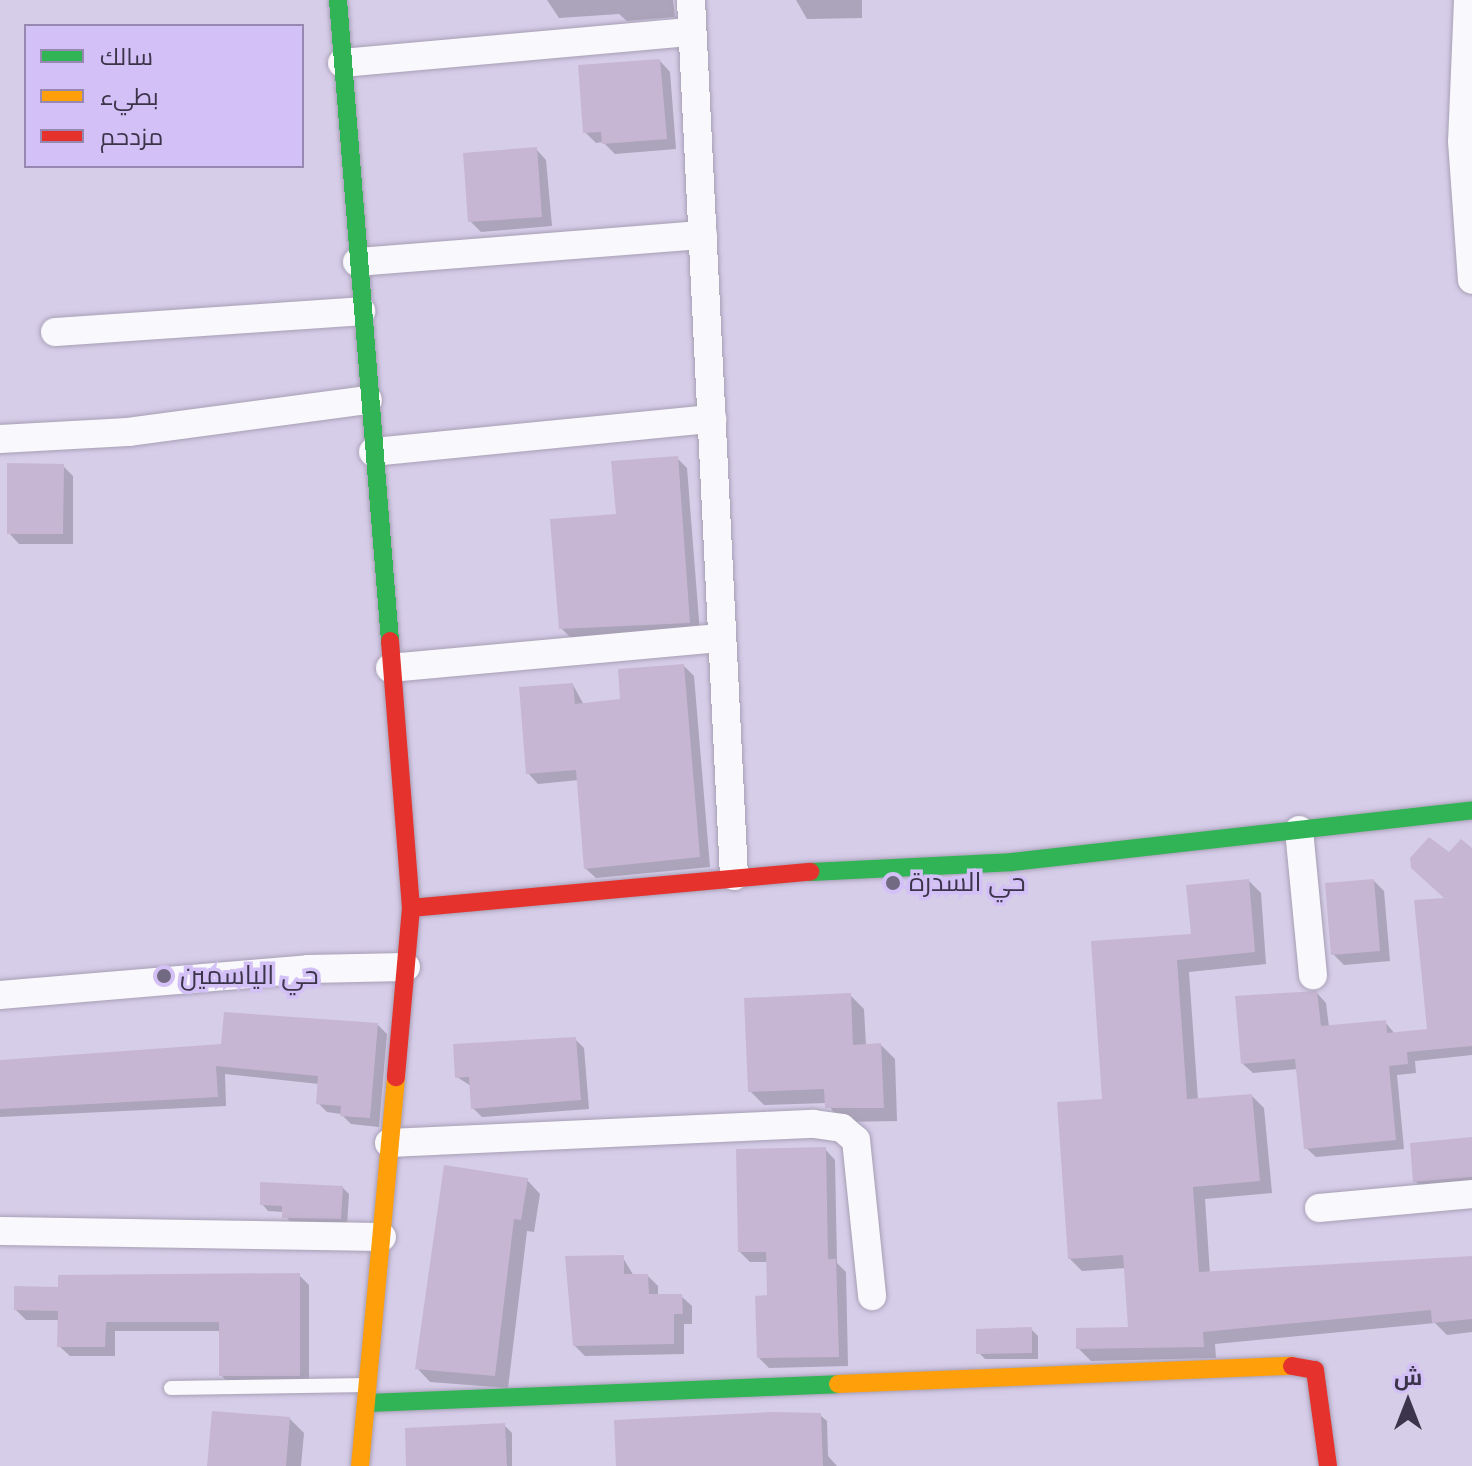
<!DOCTYPE html>
<html>
<head>
<meta charset="utf-8">
<style>
  body { margin:0 }
  #map { position:relative; width:1472px; height:1466px; overflow:hidden; background:#d6cde9; font-family:"DM Sans",Cairo,sans-serif }
  div>[style] { position:absolute }
  [style*='--x'] { left:calc(var(--x)*1px); top:calc(var(--y)*1px); width:calc(var(--w)*1px); rotate:calc(var(--a)*1deg) }
  .shadow>* { inset:0; background:#0003 }
  .building>* { inset:0; background:#c7b6d3 }
  .roads { filter:drop-shadow(0 0 2px #a79fb5) drop-shadow(0 0 2px #a79fb5) }
  .lane>* { height:14px; margin:-7px; padding:0 7px; transform-origin:7px; border-radius:7px; background:#f9f8fc }
  .street>* { height:28px; margin:-14px; padding:0 14px; transform-origin:14px; border-radius:14px; background:#f9f8fc }
  .fast>* { height:18px; margin:-9px; padding:0 9px; transform-origin:9px; border-radius:9px; background:#30b455 }
  .slow>* { height:18px; margin:-9px; padding:0 9px; transform-origin:9px; border-radius:9px; background:#ff9f0a }
  .jam>* { height:18px; margin:-9px; padding:0 9px; transform-origin:9px; border-radius:9px; background:#e5322d }
  .dots>* { width:22px; height:22px; translate:-50% -50%; box-sizing:border-box; border:4px solid #d3c0f6; border-radius:50% }
  span { translate:-50% -50%; white-space:nowrap; text-align:center; line-height:1.15; -webkit-text-stroke:7px #d3c0f6; paint-order:stroke }
  .poi-label { font-size:26px; color:#3c344a }
  .left { translate:0 -50%; text-align:left }
  .legend { position:absolute; left:24px; top:24px; width:280px; height:144px; box-sizing:border-box; background:#d3c0f6; border:2px solid #9788b1; margin:0; padding:10px 14px; list-style:none; font-size:24px; color:#3c344a }
  .legend li { display:flex; align-items:center; gap:16px; height:40px }
  .legend b { width:40px; border:2px solid #9788b1 }
  .north { position:absolute; left:1368px; top:1362px; width:80px; height:80px; -webkit-text-stroke:6px #d3c0f6; paint-order:stroke; rotate:0deg; font-size:22px; font-weight:700; line-height:32px; text-align:center; color:#3c344a }
  .north::after { content:''; display:block; margin:auto; width:28px; height:36px; background:#3c344a; clip-path:polygon(50% 0,100% 100%,50% 72%,0 100%) }
</style>
</head>
<body>
<div id="map">
  <div class="shadow">
    <div style="clip-path:polygon(547px 0,673px 0,675px 17px,627px 21px,619px 14px,559px 18px)"></div>
    <div style="clip-path:polygon(796px 0,862px 0,862px 18px,807px 19px)"></div>
    <div style="clip-path:polygon(660px 61px,670px 72px,676px 149px,615px 154px,603px 142px,596px 143px,585px 132px)"></div>
    <div style="clip-path:polygon(536px 149px,546px 160px,552px 226px,481px 232px,470px 221px)"></div>
    <div style="clip-path:polygon(677px 458px,687px 468px,700px 633px,572px 639px,561px 628px,618px 516px)"></div>
    <div style="clip-path:polygon(63px 466px,73px 476px,73px 544px,19px 544px,9px 533px)"></div>
    <div style="clip-path:polygon(684px 666px,694px 676px,710px 867px,596px 878px,585px 868px,579px 780px,538px 784px,528px 773px,573px 685px,584px 705px,622px 700px)"></div>
    <div style="clip-path:polygon(1472px 851px,1472px 1055px,1415px 1061px,1416px 1073px,1397px 1075px,1404px 1149px,1316px 1157px,1306px 1148px,1298px 1069px,1253px 1073px,1243px 1064px,1317px 993px,1326px 1003px,1329px 1027px,1385px 1022px,1395px 1034px,1429px 1031px,1449px 854px)"></div>
    <div style="clip-path:polygon(1249px 881px,1261px 893px,1266px 964px,1189px 972px,1198px 1100px,1252px 1096px,1264px 1108px,1272px 1193px,1205px 1199px,1210px 1274px,1472px 1257px,1472px 1332px,1447px 1335px,1435px 1323px,1215px 1344px,1216px 1358px,1091px 1361px,1078px 1348px,1130px 1329px,1126px 1268px,1082px 1271px,1070px 1259px,1104px 1101px,1093px 943px,1193px 936px)"></div>
    <div style="clip-path:polygon(1374px 881px,1384px 891px,1390px 961px,1344px 965px,1333px 954px)"></div>
    <div style="clip-path:polygon(850px 995px,864px 1009px,866px 1046px,881px 1045px,895px 1059px,897px 1121px,841px 1122px,827px 1103px,764px 1105px,750px 1091px)"></div>
    <div style="clip-path:polygon(378px 1025px,387px 1034px,379px 1127px,351px 1124px,341px 1114px,327px 1112px,318px 1103px,319px 1084px,225px 1074px,226px 1106px,0 1117px,0 1062px,223px 1046px)"></div>
    <div style="clip-path:polygon(575px 1039px,584px 1048px,589px 1109px,482px 1117px,473px 1108px,471px 1086px,457px 1077px)"></div>
    <div style="clip-path:polygon(1472px 1139px,1472px 1190px,1426px 1192px,1415px 1181px)"></div>
    <div style="clip-path:polygon(825px 1149px,835px 1160px,837px 1263px,846px 1272px,848px 1366px,769px 1368px,759px 1358px,769px 1297px,768px 1262px,750px 1262px,740px 1252px)"></div>
    <div style="clip-path:polygon(527px 1180px,540px 1194px,534px 1232px,527px 1231px,508px 1388px,430px 1382px,417px 1368px)"></div>
    <div style="clip-path:polygon(342px 1187px,349px 1194px,347px 1225px,291px 1224px,284px 1212px,268px 1211px,262px 1204px)"></div>
    <div style="clip-path:polygon(623px 1258px,634px 1276px,648px 1276px,658px 1286px,658px 1296px,681px 1296px,692px 1306px,692px 1324px,684px 1324px,684px 1354px,585px 1356px,574px 1345px)"></div>
    <div style="clip-path:polygon(299px 1275px,309px 1285px,309px 1385px,231px 1385px,221px 1375px,221px 1331px,115px 1331px,115px 1356px,70px 1356px,59px 1346px,60px 1320px,26px 1320px,16px 1310px,60px 1289px)"></div>
    <div style="clip-path:polygon(1031px 1329px,1038px 1336px,1038px 1359px,985px 1359px,978px 1352px)"></div>
    <div style="clip-path:polygon(820px 1415px,827px 1421px,828px 1456px,837px 1466px,618px 1466px)"></div>
    <div style="clip-path:polygon(290px 1419px,304px 1433px,301px 1466px,209px 1466px)"></div>
    <div style="clip-path:polygon(504px 1425px,512px 1433px,512px 1466px,408px 1466px)"></div>
  </div>
  <div class="building">
    <div style="clip-path:polygon(660px 59px,667px 139px,602px 144px,601px 132px,583px 133px,578px 65px)"></div>
    <div style="clip-path:polygon(537px 147px,542px 217px,468px 222px,463px 153px)"></div>
    <div style="clip-path:polygon(678px 456px,690px 623px,559px 629px,550px 519px,616px 514px,611px 461px)"></div>
    <div style="clip-path:polygon(7px 463px,64px 464px,63px 534px,7px 534px)"></div>
    <div style="clip-path:polygon(684px 664px,700px 857px,584px 869px,576px 770px,526px 774px,519px 687px,573px 683px,575px 704px,620px 699px,618px 669px)"></div>
    <div style="clip-path:polygon(1429px 837px,1449px 852px,1461px 839px,1472px 848px,1472px 1046px,1407px 1052px,1408px 1064px,1389px 1066px,1396px 1140px,1304px 1149px,1295px 1059px,1241px 1064px,1235px 996px,1317px 991px,1321px 1026px,1386px 1020px,1387px 1033px,1427px 1029px,1414px 900px,1444px 898px,1411px 868px,1410px 858px)"></div>
    <div style="clip-path:polygon(1249px 879px,1255px 952px,1177px 960px,1187px 1099px,1252px 1094px,1260px 1181px,1193px 1187px,1199px 1272px,1472px 1256px,1472px 1319px,1432px 1323px,1431px 1310px,1203px 1332px,1204px 1347px,1076px 1349px,1076px 1328px,1128px 1327px,1123px 1255px,1068px 1259px,1057px 1102px,1102px 1099px,1091px 941px,1191px 934px,1186px 885px)"></div>
    <div style="clip-path:polygon(1374px 879px,1380px 951px,1331px 955px,1325px 883px)"></div>
    <div style="clip-path:polygon(851px 993px,853px 1045px,881px 1043px,884px 1108px,825px 1108px,824px 1089px,748px 1092px,744px 998px)"></div>
    <div style="clip-path:polygon(224px 1012px,378px 1023px,370px 1118px,340px 1116px,341px 1106px,316px 1104px,318px 1076px,216px 1066px,218px 1097px,0 1109px,0 1060px,221px 1044px)"></div>
    <div style="clip-path:polygon(576px 1037px,581px 1100px,471px 1109px,469px 1077px,455px 1078px,453px 1044px)"></div>
    <div style="clip-path:polygon(1472px 1137px,1472px 1177px,1413px 1182px,1410px 1143px)"></div>
    <div style="clip-path:polygon(826px 1147px,828px 1259px,836px 1259px,839px 1357px,757px 1358px,755px 1296px,767px 1295px,766px 1252px,738px 1252px,736px 1149px)"></div>
    <div style="clip-path:polygon(444px 1165px,528px 1178px,521px 1220px,514px 1219px,495px 1376px,415px 1369px)"></div>
    <div style="clip-path:polygon(260px 1182px,343px 1186px,341px 1219px,282px 1218px,282px 1206px,260px 1205px)"></div>
    <div style="clip-path:polygon(624px 1255px,624px 1274px,648px 1274px,649px 1294px,682px 1294px,683px 1314px,674px 1314px,674px 1344px,573px 1346px,565px 1256px)"></div>
    <div style="clip-path:polygon(300px 1273px,300px 1376px,219px 1376px,219px 1322px,106px 1322px,105px 1347px,57px 1347px,58px 1311px,14px 1310px,14px 1286px,58px 1287px,58px 1275px)"></div>
    <div style="clip-path:polygon(1032px 1327px,1032px 1353px,976px 1354px,976px 1329px)"></div>
    <div style="clip-path:polygon(212px 1411px,290px 1417px,286px 1466px,207px 1466px)"></div>
    <div style="clip-path:polygon(774px 1412px,821px 1413px,823px 1466px,616px 1466px,614px 1420px)"></div>
    <div style="clip-path:polygon(505px 1423px,507px 1466px,406px 1466px,405px 1428px)"></div>
  </div>
  <div class="roads">
    <div class="lane">
      <div style="--x:171;--y:1388;--w:196;--a:-0.9"></div>
    </div>
    <div class="street">
      <div style="--x:691;--y:0;--w:877;--a:87.19"></div>
      <div style="--x:1468;--y:0;--w:141;--a:92.4"></div>
      <div style="--x:1462;--y:141;--w:139;--a:85.9"></div>
      <div style="--x:342;--y:63;--w:351;--a:-5.1"></div>
      <div style="--x:357;--y:262;--w:347;--a:-4.5"></div>
      <div style="--x:55;--y:332;--w:307;--a:-3.9"></div>
      <div style="--x:0;--y:439;--w:128;--a:-3.1"></div>
      <div style="--x:128;--y:432;--w:242;--a:-7.6"></div>
      <div style="--x:373;--y:452;--w:341;--a:-5.6"></div>
      <div style="--x:390;--y:668;--w:333;--a:-5.2"></div>
      <div style="--x:1299;--y:830;--w:146;--a:84.5"></div>
      <div style="--x:0;--y:995;--w:309;--a:-4.8"></div>
      <div style="--x:308;--y:969;--w:98;--a:-1.2"></div>
      <div style="--x:389;--y:1143;--w:425;--a:-2.6"></div>
      <div style="--x:814;--y:1124;--w:28;--a:8"></div>
      <div style="--x:842;--y:1128;--w:18;--a:41"></div>
      <div style="--x:856;--y:1140;--w:157;--a:84.1"></div>
      <div style="--x:1319;--y:1208;--w:154;--a:-5.2"></div>
      <div style="--x:0;--y:1231;--w:382;--a:0.9"></div>
    </div>
    <div class="fast">
      <div style="--x:338;--y:0;--w:643;--a:85.36"></div>
      <div style="--x:810;--y:872;--w:202;--a:-2.8"></div>
      <div style="--x:1012;--y:862;--w:463;--a:-6.4"></div>
      <div style="--x:368;--y:1403;--w:470;--a:-2.3"></div>
    </div>
    <div class="slow">
      <div style="--x:838;--y:1384;--w:454;--a:-2.3"></div>
      <div style="--x:360;--y:1466;--w:391;--a:-84.7"></div>
    </div>
    <div class="jam">
      <div style="--x:390;--y:641;--w:268;--a:85.5"></div>
      <div style="--x:411;--y:908;--w:170;--a:95.1"></div>
      <div style="--x:411;--y:908;--w:401;--a:-5.2"></div>
      <div style="--x:1292;--y:1366;--w:23;--a:10"></div>
      <div style="--x:1315;--y:1370;--w:97;--a:82.3"></div>
    </div>
  </div>
  <div class="dots">
    <div style="left:893px;top:883px;background:#726a82"></div>
    <div style="left:164px;top:976px;background:#726a82"></div>
  </div>
  <div class="poi-label">
    <span class="left" style="left:909px;top:883px">حي السدرة</span>
    <span class="left" style="left:180px;top:976px">حي الياسمين</span>
  </div>
  <ul class="legend">
  <li><b style="height:10px;background:#30b455"></b>سالك</li>
  <li><b style="height:10px;background:#ff9f0a"></b>بطيء</li>
  <li><b style="height:10px;background:#e5322d"></b>مزدحم</li>
  </ul>
  <div class="north">ش</div>
</div>
</body>
</html>
